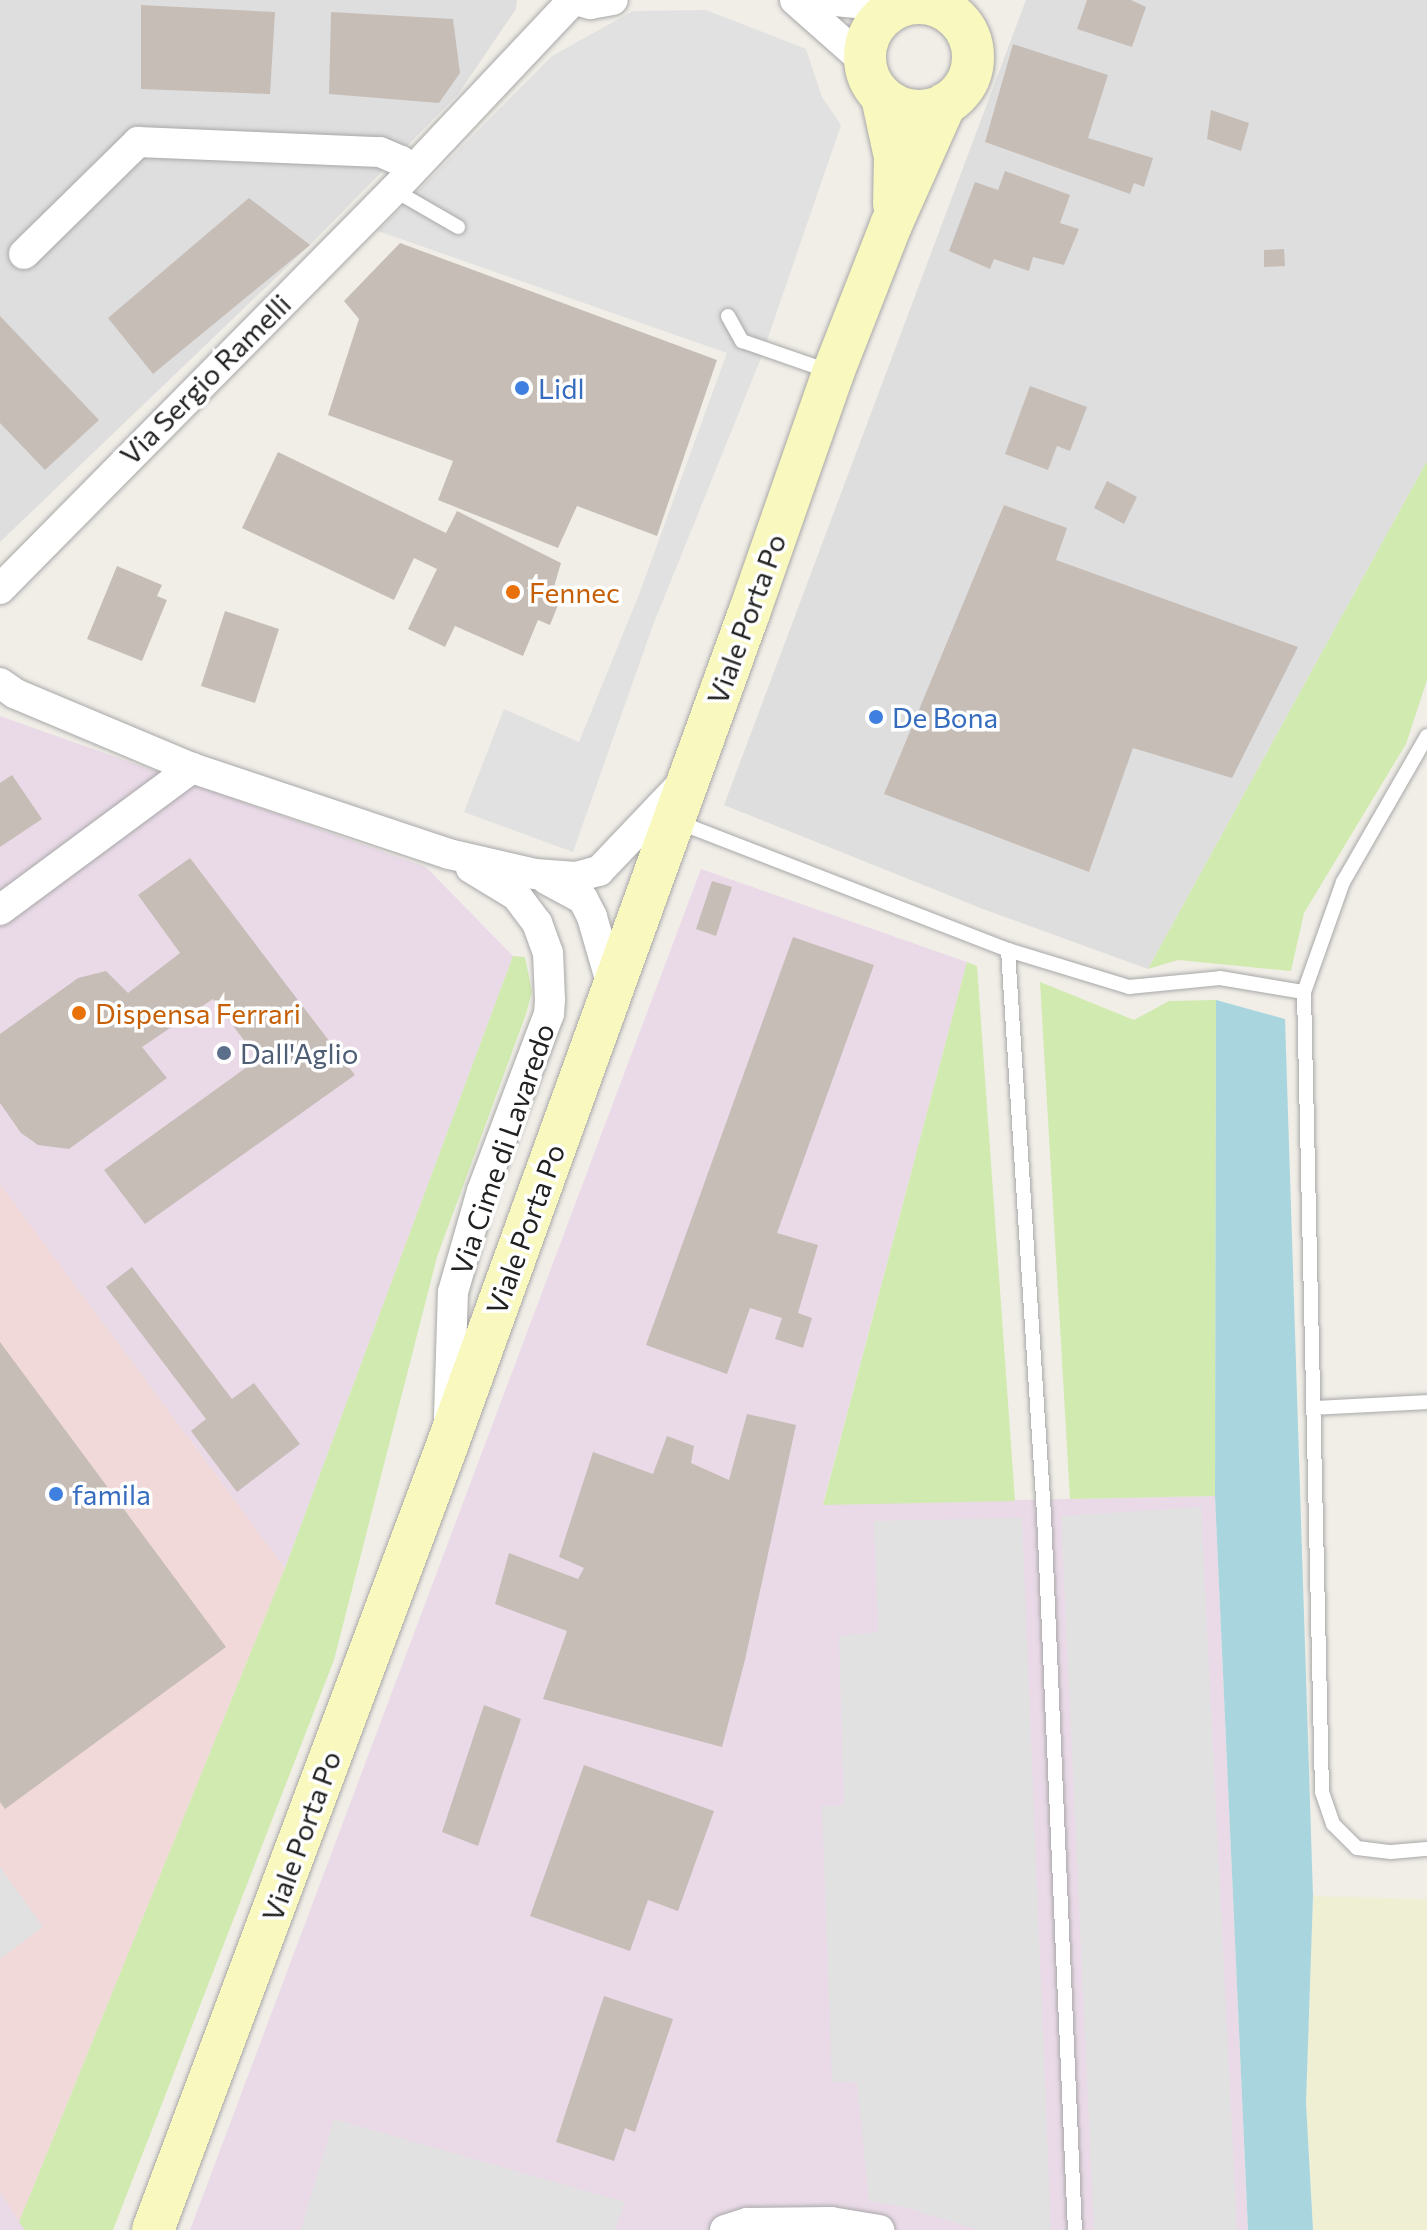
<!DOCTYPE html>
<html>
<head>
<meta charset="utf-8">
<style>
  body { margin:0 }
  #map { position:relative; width:1427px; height:2230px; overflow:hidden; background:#f1eee8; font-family:Commissioner,sans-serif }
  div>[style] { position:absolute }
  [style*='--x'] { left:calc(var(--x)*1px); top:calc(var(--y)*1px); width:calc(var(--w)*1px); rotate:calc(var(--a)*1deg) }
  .residential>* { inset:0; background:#dfdede }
  .commercial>* { inset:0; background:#f1d8d9 }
  .industrial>* { inset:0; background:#eadae8 }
  .farmland>* { inset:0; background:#efefd4 }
  .grass>* { inset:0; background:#d1eaaf }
  .parking>* { inset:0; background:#e1e1e1 }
  .water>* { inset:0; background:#a9d6de }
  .building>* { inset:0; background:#c6bdb7 }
  .path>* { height:5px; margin-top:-2.5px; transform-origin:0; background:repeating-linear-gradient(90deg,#f97572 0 4px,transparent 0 8px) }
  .roads { filter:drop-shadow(0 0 2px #a8a8a8) drop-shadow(0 0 2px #a8a8a8) }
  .service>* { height:14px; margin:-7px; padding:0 7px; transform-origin:7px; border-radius:7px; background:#fff }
  .minor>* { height:30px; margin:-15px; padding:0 15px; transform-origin:15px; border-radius:15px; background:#fff }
  .secondary>* { height:42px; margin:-21px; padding:0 21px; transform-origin:21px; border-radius:21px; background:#f9f8be }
  .secondary>.ring { margin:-21px; padding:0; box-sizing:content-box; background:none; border:42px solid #f9f8be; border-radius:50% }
  .dots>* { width:22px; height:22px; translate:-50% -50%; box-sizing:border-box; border:4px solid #fff; border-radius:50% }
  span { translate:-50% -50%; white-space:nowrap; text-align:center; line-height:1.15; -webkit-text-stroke:7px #fff; paint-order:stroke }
  .street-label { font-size:28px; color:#212121 }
  .shop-label { font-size:28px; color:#366cbe }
  .left { translate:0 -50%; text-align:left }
  .food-label { font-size:28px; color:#c56008 }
  .service-label { font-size:28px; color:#4e5e75 }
</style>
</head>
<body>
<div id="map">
  <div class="residential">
    <div style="clip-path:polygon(0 0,517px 0,516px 9px,459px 93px,310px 245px,0 542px)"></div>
    <div style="clip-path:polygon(1026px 0,1427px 0,1427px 461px,1148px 969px,983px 909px,724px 805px)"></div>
  </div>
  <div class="commercial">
    <div style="clip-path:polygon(0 1184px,285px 1568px,19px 2222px,0 2192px)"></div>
  </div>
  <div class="industrial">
    <div style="clip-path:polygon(0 716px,426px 867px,513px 956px,285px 1568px,0 1184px)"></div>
    <div style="clip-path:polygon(701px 869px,967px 962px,823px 1504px,1215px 1496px,1248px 2230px,190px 2230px)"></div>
    <div style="clip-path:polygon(0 2192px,25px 2230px,0 2230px)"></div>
  </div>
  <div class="farmland">
    <div style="clip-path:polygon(1313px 1896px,1427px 1899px,1427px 2230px,1313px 2230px,1306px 2103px)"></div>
  </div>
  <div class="grass">
    <div style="clip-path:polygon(1427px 461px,1427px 680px,1406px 744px,1304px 913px,1291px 971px,1178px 960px,1148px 969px)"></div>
    <div style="clip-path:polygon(513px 956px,525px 957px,532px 992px,526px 1014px,437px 1257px,334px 1660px,113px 2230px,25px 2230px,19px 2222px,285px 1568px)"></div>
    <div style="clip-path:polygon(967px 962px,977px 966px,1015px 1501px,823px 1505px)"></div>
    <div style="clip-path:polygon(1040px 982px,1134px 1020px,1169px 1001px,1216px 1000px,1215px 1496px,1070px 1499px)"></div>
  </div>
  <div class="parking">
    <div style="clip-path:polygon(706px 10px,806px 49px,822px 97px,841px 125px,761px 358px,653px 625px,573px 852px,464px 812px,504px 709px,579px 742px,640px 592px,727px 353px,378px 231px,552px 56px,633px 11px)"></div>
    <div style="clip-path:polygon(1201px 1507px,1237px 2230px,1094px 2230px,1061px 1516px)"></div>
    <div style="clip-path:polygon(1022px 1518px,1051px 2230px,978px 2230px,904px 2207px,869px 2201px,857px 2083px,832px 2082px,822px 1806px,844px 1805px,839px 1636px,878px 1632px,874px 1521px)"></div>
    <div style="clip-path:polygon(0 1867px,43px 1927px,0 1959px)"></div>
    <div style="clip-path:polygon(334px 2119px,625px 2202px,615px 2230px,301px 2230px)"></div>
  </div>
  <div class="water">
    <div style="clip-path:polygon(1216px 1000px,1285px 1019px,1313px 1896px,1306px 2103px,1313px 2230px,1248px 2230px,1215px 1496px)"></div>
  </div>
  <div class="building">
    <div style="clip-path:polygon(1087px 0,1131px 0,1146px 7px,1132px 47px,1077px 29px)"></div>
    <div style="clip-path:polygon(141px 5px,275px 12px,270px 94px,141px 89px)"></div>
    <div style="clip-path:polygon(331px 12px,453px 19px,460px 73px,439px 103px,329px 94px)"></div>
    <div style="clip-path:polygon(1013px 44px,1108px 75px,1088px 138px,1153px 158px,1144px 187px,1134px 183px,1130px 194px,985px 142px)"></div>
    <div style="clip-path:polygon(1211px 110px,1249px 123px,1241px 151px,1207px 139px)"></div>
    <div style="clip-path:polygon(1005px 171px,1070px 195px,1060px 223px,1079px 229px,1064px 265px,1033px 257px,1029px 271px,994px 259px,990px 269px,949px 251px,975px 182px,998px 190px)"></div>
    <div style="clip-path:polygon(249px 198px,310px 245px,153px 374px,108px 318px)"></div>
    <div style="clip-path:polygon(400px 243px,717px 360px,657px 536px,577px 506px,558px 548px,438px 500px,453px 461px,328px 415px,359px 319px,344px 301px)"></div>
    <div style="clip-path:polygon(1284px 249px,1285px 266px,1264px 267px,1264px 250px)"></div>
    <div style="clip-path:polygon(0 316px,99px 420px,45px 470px,0 423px)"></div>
    <div style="clip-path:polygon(1030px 386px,1087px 407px,1070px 451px,1057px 446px,1048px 470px,1005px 454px)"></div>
    <div style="clip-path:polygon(278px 452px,446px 533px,457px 511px,561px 563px,553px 590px,562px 595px,550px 625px,538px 620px,523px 656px,455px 626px,445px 647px,408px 629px,437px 569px,414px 558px,394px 600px,242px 528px)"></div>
    <div style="clip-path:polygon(1107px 481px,1137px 497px,1124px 524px,1094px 508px)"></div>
    <div style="clip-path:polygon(1004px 505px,1067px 528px,1056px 560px,1298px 647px,1232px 778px,1133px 748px,1089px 872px,884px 794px)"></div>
    <div style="clip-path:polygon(117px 566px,162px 585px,157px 596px,167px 600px,142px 661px,87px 639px)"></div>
    <div style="clip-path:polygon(225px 611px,279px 629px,255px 703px,201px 686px)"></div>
    <div style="clip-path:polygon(12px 775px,42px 819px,0 847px,0 783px)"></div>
    <div style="clip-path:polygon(190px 858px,355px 1075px,145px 1224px,104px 1170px,258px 1059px,213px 999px,142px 1047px,167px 1078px,69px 1149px,38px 1145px,21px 1133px,0 1103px,0 1034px,78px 978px,106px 971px,128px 993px,180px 953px,138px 895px)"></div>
    <div style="clip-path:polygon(712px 881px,732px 887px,716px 936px,696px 929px)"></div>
    <div style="clip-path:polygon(793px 937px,874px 965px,777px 1233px,818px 1245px,798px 1313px,812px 1318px,803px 1348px,775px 1339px,782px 1318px,750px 1308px,727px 1374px,646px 1345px)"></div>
    <div style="clip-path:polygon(132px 1267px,232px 1399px,254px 1383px,300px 1444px,237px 1492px,191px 1431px,206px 1419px,106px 1287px)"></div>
    <div style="clip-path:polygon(0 1342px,226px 1647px,5px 1809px,0 1802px)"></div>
    <div style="clip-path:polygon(747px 1414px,796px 1425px,745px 1660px,722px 1747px,543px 1699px,567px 1631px,495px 1604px,509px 1553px,578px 1579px,584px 1568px,559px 1557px,593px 1452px,653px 1474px,667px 1436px,694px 1446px,691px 1463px,729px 1480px)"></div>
    <div style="clip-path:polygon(484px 1705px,521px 1719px,478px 1846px,442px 1832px)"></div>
    <div style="clip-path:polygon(584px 1765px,714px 1811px,678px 1911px,648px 1900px,630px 1951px,530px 1916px)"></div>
    <div style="clip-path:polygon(604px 1996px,673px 2019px,635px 2132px,625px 2128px,614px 2161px,556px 2142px)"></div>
  </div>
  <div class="path">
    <div style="--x:962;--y:0;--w:20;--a:45"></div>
    <div style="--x:976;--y:14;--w:23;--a:65"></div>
    <div style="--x:986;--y:35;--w:22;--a:80"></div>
    <div style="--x:990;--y:57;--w:33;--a:104"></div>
  </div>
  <div class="roads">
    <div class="service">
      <div style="--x:394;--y:190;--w:74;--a:30"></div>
      <div style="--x:728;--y:316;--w:29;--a:61"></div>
      <div style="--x:742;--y:341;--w:91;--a:19.2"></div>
      <div style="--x:1427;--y:736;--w:168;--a:119.9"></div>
      <div style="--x:1343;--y:882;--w:117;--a:109.5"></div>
      <div style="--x:1304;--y:992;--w:800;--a:88.71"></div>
      <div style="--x:1322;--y:1792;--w:34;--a:71"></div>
      <div style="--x:1333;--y:1824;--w:34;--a:45"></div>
      <div style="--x:1357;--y:1848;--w:34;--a:7"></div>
      <div style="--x:1391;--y:1852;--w:36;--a:-5"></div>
      <div style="--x:678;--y:822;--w:354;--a:21.2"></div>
      <div style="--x:1008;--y:950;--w:127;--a:17"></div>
      <div style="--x:1129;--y:987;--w:91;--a:-5.6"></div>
      <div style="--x:1220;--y:978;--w:85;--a:9.5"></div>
      <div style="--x:1008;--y:950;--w:566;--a:86.35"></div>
      <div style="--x:1044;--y:1515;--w:716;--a:87.52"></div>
      <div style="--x:1313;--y:1408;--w:114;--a:-3"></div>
    </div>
    <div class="minor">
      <div style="--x:576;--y:0;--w:15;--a:16"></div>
      <div style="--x:590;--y:4;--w:23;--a:-10"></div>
      <div style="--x:795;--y:0;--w:94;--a:41.5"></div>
      <div style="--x:825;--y:0;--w:73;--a:5.5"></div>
      <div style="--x:24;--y:254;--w:160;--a:-44.5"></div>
      <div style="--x:138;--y:142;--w:242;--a:2.4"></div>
      <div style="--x:380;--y:152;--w:23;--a:23"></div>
      <div style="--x:401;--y:161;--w:14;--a:45"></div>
      <div style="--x:0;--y:589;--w:561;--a:-45.36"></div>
      <div style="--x:394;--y:190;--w:261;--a:-46.7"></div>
      <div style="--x:0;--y:683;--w:19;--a:35"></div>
      <div style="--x:16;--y:694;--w:191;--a:22.8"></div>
      <div style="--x:192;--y:768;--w:271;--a:18.5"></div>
      <div style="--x:449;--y:854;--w:88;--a:13.1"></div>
      <div style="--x:535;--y:874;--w:41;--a:4.2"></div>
      <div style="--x:576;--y:877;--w:24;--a:-15"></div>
      <div style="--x:599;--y:871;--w:119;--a:-46.4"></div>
      <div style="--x:546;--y:879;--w:42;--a:28.4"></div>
      <div style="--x:583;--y:899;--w:20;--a:63"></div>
      <div style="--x:592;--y:917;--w:72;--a:73.8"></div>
      <div style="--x:0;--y:910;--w:239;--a:-36.5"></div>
      <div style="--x:449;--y:1417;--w:125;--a:-88.2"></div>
      <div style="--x:453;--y:1292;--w:105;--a:-74"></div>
      <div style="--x:482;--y:1191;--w:189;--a:-69.3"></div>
      <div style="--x:549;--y:1014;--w:14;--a:-86"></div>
      <div style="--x:550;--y:1000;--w:47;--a:-92.4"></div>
      <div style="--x:548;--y:953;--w:32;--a:-110"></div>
      <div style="--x:537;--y:923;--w:34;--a:-127"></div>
      <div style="--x:517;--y:896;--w:54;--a:-148.7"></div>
      <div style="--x:725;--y:2230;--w:23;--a:-18"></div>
      <div style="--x:747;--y:2223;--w:84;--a:-0.7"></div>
      <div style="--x:831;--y:2222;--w:49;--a:9.5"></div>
    </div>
    <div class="secondary">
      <div class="ring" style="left:865px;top:3px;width:66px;height:66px"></div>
      <div style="--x:882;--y:97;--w:61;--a:77.8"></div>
      <div style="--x:895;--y:157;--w:47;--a:91.2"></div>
      <div style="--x:153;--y:2230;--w:840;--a:-69.45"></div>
      <div style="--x:448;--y:1443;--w:883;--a:-70.07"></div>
      <div style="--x:749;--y:613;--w:254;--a:-70.7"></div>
      <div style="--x:833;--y:373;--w:159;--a:-68.6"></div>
      <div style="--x:891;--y:225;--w:133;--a:-65.9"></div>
    </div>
  </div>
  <div class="dots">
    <div style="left:522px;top:388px;background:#3f7fe0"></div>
    <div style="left:513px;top:592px;background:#e8710a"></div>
    <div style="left:876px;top:717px;background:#3f7fe0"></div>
    <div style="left:79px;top:1013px;background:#e8710a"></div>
    <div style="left:224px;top:1053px;background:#5c6f8a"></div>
    <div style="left:56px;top:1494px;background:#3f7fe0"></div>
  </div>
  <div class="street-label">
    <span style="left:205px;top:379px;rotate:-45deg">Via Sergio Ramelli</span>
    <span style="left:746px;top:619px;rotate:-70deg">Viale Porta Po</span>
    <span style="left:502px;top:1149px;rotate:-71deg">Via Cime di Lavaredo</span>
    <span style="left:525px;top:1229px;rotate:-70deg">Viale Porta Po</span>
    <span style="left:301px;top:1836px;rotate:-70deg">Viale Porta Po</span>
  </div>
  <div class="shop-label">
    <span class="left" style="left:538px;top:388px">Lidl</span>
    <span class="left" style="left:892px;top:717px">De Bona</span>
    <span class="left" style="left:72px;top:1494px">famila</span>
  </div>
  <div class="food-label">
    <span class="left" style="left:529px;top:592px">Fennec</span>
    <span class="left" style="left:95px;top:1013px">Dispensa Ferrari</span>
  </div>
  <div class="service-label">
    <span class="left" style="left:240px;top:1053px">Dall'Aglio</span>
  </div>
</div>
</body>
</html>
